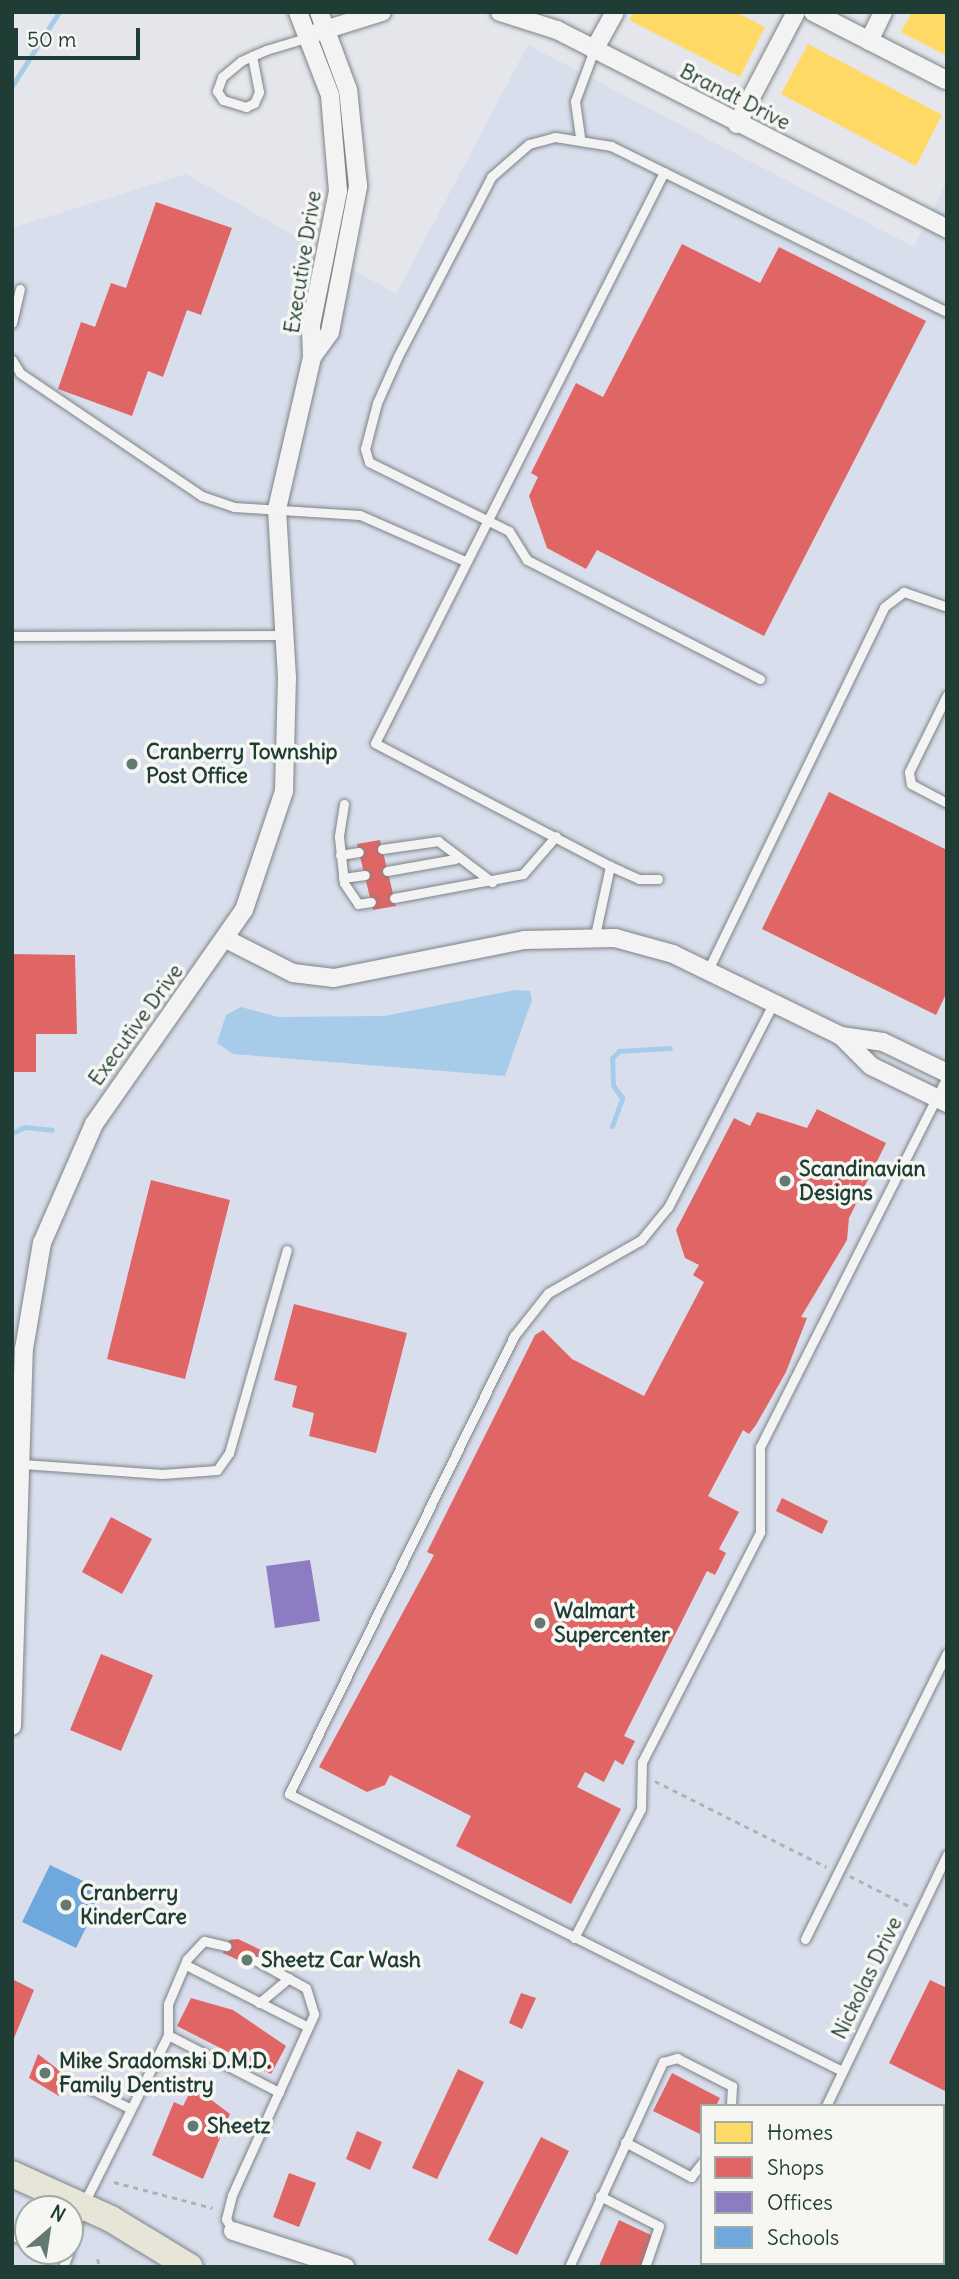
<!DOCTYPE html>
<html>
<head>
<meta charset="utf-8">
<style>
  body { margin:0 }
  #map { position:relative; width:959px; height:2279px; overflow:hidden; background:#e4e6ec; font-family:Delius,sans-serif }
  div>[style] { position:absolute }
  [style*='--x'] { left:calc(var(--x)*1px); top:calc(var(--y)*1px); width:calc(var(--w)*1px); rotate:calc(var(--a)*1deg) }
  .built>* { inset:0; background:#d9deed }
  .water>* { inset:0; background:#a6ccea }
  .homes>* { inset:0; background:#ffd966 }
  .shops>* { inset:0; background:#e06666 }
  .offices>* { inset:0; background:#8e7cc3 }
  .schools>* { inset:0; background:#6fa8dc }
  .stream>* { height:5px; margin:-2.5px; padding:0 2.5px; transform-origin:2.5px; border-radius:2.5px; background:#a6ccea }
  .path>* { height:2.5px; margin-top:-1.25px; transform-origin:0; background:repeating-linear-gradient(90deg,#aeb1b0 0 5px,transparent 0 10px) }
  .roads { filter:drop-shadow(0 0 2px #7d8485) drop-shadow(0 0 2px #7d8485) }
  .service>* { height:9px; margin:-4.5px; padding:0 4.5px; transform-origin:4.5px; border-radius:4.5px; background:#f2f3f2 }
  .minor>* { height:18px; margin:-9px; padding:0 9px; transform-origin:9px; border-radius:9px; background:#f2f3f2 }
  .primary>* { height:26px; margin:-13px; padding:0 13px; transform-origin:13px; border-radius:13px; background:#e7e4d8 }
  .dots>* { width:19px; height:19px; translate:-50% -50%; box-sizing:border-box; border:4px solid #f6f6f2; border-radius:50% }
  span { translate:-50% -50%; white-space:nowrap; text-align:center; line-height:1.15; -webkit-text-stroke:7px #f6f6f2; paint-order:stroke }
  .street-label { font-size:21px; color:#1f3d34 }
  .poi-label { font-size:21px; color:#1f3d34; font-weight:700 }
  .left { translate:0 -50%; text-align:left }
  .frame { position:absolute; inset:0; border:14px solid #1f3d34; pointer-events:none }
  .legend { position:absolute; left:700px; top:2104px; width:245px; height:161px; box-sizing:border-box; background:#f6f6f2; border:2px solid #a0aca6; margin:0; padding:9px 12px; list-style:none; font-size:21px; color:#1f3d34 }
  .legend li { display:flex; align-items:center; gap:14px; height:35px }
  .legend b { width:35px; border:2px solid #a0aca6 }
  .north { position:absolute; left:14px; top:2195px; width:70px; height:70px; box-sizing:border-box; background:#f6f6f2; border:2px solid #a0aca6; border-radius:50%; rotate:29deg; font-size:19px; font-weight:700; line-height:28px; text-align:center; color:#1f3d34 }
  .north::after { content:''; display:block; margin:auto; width:24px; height:32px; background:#647874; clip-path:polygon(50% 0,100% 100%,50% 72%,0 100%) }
  .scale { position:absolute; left:14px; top:28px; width:126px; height:32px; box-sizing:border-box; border:4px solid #1f3d34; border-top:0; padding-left:9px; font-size:21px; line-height:24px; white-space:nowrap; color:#1f3d34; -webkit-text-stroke:5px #f6f6f2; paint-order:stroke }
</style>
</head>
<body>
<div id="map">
  <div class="built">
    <div style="clip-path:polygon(evenodd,528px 45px,914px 247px,947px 181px,947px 2267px,12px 2267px,12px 228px,186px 174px,396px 294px,528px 45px,702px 2106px,943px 2106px,943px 2263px,702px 2263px,702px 2106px,528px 45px,28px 2209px,70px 2209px,70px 2251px,28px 2251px,28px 2209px)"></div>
  </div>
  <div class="water">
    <div style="clip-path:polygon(515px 990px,530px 991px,532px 1000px,505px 1076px,233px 1054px,217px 1043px,226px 1015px,241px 1007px,278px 1017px,384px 1016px)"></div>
  </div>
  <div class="homes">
    <div style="clip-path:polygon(634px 12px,736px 12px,765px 27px,740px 77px,629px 20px)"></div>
    <div style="clip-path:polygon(912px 12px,947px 12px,947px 56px,901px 32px)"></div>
    <div style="clip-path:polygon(808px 44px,942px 115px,916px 166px,781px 94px)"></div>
  </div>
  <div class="shops">
    <div style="clip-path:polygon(156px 202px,232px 228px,201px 315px,187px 310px,163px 377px,148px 371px,132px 416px,58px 389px,81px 322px,95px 327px,111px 283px,126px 288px)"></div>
    <div style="clip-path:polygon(682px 244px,760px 283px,779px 247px,926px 321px,764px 636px,597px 550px,586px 569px,547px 548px,529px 496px,538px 477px,531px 473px,576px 383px,603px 397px)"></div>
    <div style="clip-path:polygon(829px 792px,947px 850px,947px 992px,936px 1015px,762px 929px)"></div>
    <div style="clip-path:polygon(380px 840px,396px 906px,373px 910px,357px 844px)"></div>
    <div style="clip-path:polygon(12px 954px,75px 955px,77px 1034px,36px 1034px,36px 1072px,12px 1072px)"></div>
    <div style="clip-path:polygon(817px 1109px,886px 1143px,849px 1218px,847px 1240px,801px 1317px,807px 1318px,786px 1372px,756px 1425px,749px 1434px,743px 1430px,708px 1496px,739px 1512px,719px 1549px,726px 1553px,715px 1575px,707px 1571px,624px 1736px,635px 1741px,623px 1765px,615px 1760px,604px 1782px,585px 1772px,577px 1787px,621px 1809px,571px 1904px,456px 1846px,471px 1816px,390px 1775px,385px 1785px,367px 1792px,319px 1767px,434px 1555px,427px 1552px,535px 1335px,543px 1330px,572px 1359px,644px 1396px,704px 1282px,693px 1275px,699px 1265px,685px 1258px,676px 1230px,734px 1118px,750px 1126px,757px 1112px,807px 1128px)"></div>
    <div style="clip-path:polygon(151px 1180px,230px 1200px,185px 1379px,107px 1359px)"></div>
    <div style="clip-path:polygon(294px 1304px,407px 1333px,376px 1453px,309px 1436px,314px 1413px,292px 1407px,297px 1386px,274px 1380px)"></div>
    <div style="clip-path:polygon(782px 1498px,828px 1521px,822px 1534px,776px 1511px)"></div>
    <div style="clip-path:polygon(111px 1517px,152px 1539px,122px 1594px,82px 1572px)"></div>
    <div style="clip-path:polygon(101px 1654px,153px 1675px,121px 1751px,70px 1730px)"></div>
    <div style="clip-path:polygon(238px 1939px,261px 1950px,253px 1967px,223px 1953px,229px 1940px)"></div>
    <div style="clip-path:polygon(12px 1979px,34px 1990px,12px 2043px)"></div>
    <div style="clip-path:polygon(930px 1980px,947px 1988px,947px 2092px,889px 2063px)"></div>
    <div style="clip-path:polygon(521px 1993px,536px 1998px,522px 2029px,509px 2023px)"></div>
    <div style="clip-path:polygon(191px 1998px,233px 2010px,286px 2046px,271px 2074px,177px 2026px)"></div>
    <div style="clip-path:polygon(38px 2054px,68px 2077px,59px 2096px,29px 2078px)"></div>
    <div style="clip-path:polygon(458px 2069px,484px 2082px,437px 2179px,412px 2168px)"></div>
    <div style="clip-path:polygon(672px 2073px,720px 2098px,716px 2106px,702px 2106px,702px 2135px,653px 2111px)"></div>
    <div style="clip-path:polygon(193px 2086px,230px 2114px,203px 2179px,152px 2155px,174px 2102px,183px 2106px)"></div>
    <div style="clip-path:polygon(357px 2131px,382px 2142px,370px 2170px,346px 2159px)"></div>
    <div style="clip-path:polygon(541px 2137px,569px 2151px,517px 2255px,488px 2240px)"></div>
    <div style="clip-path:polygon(289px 2173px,316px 2183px,299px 2227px,273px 2217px)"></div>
    <div style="clip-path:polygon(943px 2186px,947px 2188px,947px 2244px,943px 2242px)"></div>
    <div style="clip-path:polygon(619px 2220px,653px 2236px,644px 2266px,599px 2266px)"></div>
    <div style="clip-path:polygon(776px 2263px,840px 2263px,774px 2267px)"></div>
  </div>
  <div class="offices">
    <div style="clip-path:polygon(310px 1560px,320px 1621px,275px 1628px,266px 1566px)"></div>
  </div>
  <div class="schools">
    <div style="clip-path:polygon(50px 1865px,104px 1891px,76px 1948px,22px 1922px)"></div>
  </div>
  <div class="stream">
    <div style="--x:12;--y:86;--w:88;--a:-57.6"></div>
    <div style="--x:612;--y:1126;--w:30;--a:-70"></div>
    <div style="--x:622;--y:1098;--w:16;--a:-125"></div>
    <div style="--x:613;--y:1085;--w:27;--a:-92"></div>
    <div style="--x:612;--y:1058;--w:10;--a:-45"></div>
    <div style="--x:619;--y:1051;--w:51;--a:-3.4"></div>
    <div style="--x:12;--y:1133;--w:14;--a:-25"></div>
    <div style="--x:25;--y:1127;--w:27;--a:6"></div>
  </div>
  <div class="path">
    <div style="--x:655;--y:1781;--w:192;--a:26.6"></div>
    <div style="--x:850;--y:1876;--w:66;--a:27"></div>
    <div style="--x:114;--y:2182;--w:102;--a:14.7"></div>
    <div style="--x:98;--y:2259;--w:8;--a:83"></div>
  </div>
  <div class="roads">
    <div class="service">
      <div style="--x:252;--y:56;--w:37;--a:79"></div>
      <div style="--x:259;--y:92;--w:12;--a:114"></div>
      <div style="--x:254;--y:103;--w:9;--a:153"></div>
      <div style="--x:246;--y:107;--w:24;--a:-163"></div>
      <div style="--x:223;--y:100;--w:11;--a:-124"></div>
      <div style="--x:217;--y:91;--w:15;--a:-70"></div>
      <div style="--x:222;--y:77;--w:25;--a:-40"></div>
      <div style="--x:241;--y:61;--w:12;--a:-24"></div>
      <div style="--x:252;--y:56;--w:15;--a:-23"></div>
      <div style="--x:266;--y:50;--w:45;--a:-16.8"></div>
      <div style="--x:580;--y:137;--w:36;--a:-98"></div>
      <div style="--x:575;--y:101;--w:54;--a:-69.6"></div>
      <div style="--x:12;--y:323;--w:35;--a:-77"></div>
      <div style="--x:12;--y:360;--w:15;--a:58"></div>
      <div style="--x:20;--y:373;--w:220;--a:34.1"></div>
      <div style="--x:202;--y:496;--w:34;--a:19"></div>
      <div style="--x:234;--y:507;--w:126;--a:3.6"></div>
      <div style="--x:360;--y:515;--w:115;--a:23.7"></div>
      <div style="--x:12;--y:636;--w:272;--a:-0.2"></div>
      <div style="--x:760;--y:679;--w:262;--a:-152.9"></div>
      <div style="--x:527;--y:560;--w:34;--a:-122"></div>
      <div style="--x:509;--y:531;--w:156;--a:-153.8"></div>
      <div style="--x:369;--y:462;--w:14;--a:-107"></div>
      <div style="--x:365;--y:449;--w:48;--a:-75.4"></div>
      <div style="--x:377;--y:403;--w:51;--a:-65.9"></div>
      <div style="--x:398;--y:356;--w:202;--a:-62.5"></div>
      <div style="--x:491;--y:177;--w:50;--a:-41"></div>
      <div style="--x:529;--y:144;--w:27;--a:-15"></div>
      <div style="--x:555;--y:137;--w:57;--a:9.1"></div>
      <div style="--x:611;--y:146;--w:375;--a:26.3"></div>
      <div style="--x:947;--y:695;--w:86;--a:116.3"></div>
      <div style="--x:909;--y:772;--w:12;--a:81"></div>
      <div style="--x:911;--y:784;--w:41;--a:27.8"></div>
      <div style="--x:344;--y:804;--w:33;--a:99"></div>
      <div style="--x:339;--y:837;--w:46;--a:83.8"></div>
      <div style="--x:344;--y:883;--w:25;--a:56"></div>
      <div style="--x:358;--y:904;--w:13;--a:-9"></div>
      <div style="--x:382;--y:849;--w:57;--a:-8.1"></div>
      <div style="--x:438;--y:841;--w:68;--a:37.2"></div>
      <div style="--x:340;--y:855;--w:19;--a:-9"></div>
      <div style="--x:387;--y:871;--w:69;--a:-10"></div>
      <div style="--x:343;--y:878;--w:22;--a:-8"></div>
      <div style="--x:658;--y:879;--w:19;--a:180"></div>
      <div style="--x:639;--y:879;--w:32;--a:-156"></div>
      <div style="--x:610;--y:866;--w:265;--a:-152.4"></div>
      <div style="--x:375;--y:743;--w:640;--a:-63.15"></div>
      <div style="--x:394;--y:898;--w:131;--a:-10.5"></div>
      <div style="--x:523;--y:874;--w:50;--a:-49"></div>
      <div style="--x:595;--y:935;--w:71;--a:-77.7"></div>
      <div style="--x:708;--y:970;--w:403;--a:-64.1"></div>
      <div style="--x:884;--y:607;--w:25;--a:-37"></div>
      <div style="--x:904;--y:592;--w:46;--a:19.2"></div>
      <div style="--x:774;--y:1002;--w:231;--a:117.3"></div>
      <div style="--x:668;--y:1207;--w:43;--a:129.3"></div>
      <div style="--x:641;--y:1240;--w:107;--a:150.3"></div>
      <div style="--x:548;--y:1293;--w:55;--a:128.3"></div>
      <div style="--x:514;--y:1336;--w:510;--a:116.16"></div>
      <div style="--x:289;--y:1794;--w:618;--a:26.61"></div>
      <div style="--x:23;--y:1464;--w:139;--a:4.1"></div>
      <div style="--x:162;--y:1474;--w:55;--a:-4.2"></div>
      <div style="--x:217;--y:1470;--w:21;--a:-55"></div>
      <div style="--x:229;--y:1453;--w:211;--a:-74.1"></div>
      <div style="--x:574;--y:1938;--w:145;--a:-62.6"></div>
      <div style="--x:641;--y:1809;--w:47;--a:-88.8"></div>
      <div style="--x:642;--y:1762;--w:259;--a:-62.8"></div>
      <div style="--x:760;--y:1532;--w:85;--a:-90"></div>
      <div style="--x:760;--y:1447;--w:415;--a:-63.2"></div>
      <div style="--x:805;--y:1939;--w:319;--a:-63.6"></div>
      <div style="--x:186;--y:1965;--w:137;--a:26.9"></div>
      <div style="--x:259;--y:2003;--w:39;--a:-40"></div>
      <div style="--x:168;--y:2035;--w:125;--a:27.2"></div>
      <div style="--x:85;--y:2086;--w:51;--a:26.6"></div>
      <div style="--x:826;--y:2106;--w:279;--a:-64.3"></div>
      <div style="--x:625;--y:2142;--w:75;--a:27.9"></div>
      <div style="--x:691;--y:2177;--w:18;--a:-52"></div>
      <div style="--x:600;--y:2196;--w:66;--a:27"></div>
      <div style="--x:659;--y:2226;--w:43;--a:108.9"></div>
      <div style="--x:233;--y:2231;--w:14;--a:-120"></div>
      <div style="--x:226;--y:2219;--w:25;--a:-76"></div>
      <div style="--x:232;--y:2195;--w:199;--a:-65.6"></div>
      <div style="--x:314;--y:2014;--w:27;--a:-107"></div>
      <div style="--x:306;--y:1988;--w:56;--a:-151.1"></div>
      <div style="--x:12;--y:2236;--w:17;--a:17"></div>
      <div style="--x:70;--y:2246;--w:43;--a:-72.4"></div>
      <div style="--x:83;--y:2205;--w:190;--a:-63.4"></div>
      <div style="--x:168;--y:2035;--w:31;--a:-90"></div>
      <div style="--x:168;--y:2004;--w:49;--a:-67.1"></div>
      <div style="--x:187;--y:1959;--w:25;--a:-47"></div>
      <div style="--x:204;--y:1941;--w:23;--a:13"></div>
      <div style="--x:63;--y:2267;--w:17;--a:-69"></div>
      <div style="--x:569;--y:2267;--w:226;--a:-65.4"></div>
      <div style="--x:663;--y:2062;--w:15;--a:-16"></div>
      <div style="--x:677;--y:2058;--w:62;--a:27"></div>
      <div style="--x:732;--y:2086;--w:20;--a:93"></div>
      <div style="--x:747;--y:2267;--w:4;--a:-63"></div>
      <div style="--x:867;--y:2267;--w:4;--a:-76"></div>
    </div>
    <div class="minor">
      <div style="--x:500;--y:12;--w:60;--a:17.5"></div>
      <div style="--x:557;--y:30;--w:438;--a:27"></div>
      <div style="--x:813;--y:12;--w:149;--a:27.1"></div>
      <div style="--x:318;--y:32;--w:67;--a:-17.4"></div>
      <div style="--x:869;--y:41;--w:32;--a:-64"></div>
      <div style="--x:594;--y:50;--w:43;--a:-61.1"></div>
      <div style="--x:737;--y:124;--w:127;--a:-62.2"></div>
      <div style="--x:312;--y:357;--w:31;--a:-54"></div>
      <div style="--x:330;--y:332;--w:149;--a:-79.1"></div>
      <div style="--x:358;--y:186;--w:97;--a:-95.9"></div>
      <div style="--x:348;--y:90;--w:83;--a:-110.4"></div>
      <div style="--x:226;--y:939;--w:75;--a:26.9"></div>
      <div style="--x:293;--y:973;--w:41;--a:7"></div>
      <div style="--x:334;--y:978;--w:194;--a:-11.3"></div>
      <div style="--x:524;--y:940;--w:91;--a:-1.3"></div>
      <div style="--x:615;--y:938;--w:60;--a:15.4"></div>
      <div style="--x:673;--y:954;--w:187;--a:26"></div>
      <div style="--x:841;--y:1036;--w:42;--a:8.1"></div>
      <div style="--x:883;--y:1042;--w:71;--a:25.8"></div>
      <div style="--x:841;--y:1036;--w:42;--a:45"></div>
      <div style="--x:871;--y:1066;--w:85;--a:26"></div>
      <div style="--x:12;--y:1726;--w:377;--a:-88.2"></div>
      <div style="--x:24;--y:1349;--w:108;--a:-80.4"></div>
      <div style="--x:42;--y:1243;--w:130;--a:-66.4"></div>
      <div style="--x:94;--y:1124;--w:261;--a:-55"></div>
      <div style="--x:244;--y:910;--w:126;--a:-71.4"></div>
      <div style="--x:284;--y:791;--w:113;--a:-88.5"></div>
      <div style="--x:287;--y:678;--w:169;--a:-93.4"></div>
      <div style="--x:277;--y:509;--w:156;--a:-77"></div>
      <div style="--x:312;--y:357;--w:32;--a:-92"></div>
      <div style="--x:311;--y:325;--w:137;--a:-78.6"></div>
      <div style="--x:338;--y:191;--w:96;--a:-94.8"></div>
      <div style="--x:330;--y:95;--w:89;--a:-111.1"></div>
      <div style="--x:233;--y:2231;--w:118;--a:17.8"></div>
    </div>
    <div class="primary">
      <div style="--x:12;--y:2174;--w:109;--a:24.4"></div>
      <div style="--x:111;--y:2219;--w:92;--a:31.3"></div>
    </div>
  </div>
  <div class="dots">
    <div style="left:132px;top:764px;background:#647874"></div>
    <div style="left:785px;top:1181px;background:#647874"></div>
    <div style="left:540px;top:1623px;background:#647874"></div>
    <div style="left:66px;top:1905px;background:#647874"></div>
    <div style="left:247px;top:1960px;background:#647874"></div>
    <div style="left:45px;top:2073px;background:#647874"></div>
    <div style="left:193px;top:2126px;background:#647874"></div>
  </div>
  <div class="street-label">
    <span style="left:735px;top:97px;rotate:27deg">Brandt Drive</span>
    <span style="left:303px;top:262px;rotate:-81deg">Executive Drive</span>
    <span style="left:136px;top:1025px;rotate:-54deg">Executive Drive</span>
    <span style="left:867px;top:1978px;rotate:-64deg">Nickolas Drive</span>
  </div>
  <div class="poi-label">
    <span class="left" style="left:146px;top:764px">Cranberry Township<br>Post Office</span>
    <span class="left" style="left:799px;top:1181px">Scandinavian<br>Designs</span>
    <span class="left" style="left:554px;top:1623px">Walmart<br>Supercenter</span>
    <span class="left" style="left:80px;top:1905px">Cranberry<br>KinderCare</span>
    <span class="left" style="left:261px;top:1960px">Sheetz Car Wash</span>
    <span class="left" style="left:59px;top:2073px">Mike Sradomski D.M.D.<br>Family Dentistry</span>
    <span class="left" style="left:207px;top:2126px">Sheetz</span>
  </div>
  <div class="frame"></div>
  <ul class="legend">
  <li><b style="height:19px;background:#ffd966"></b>Homes</li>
  <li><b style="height:19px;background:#e06666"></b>Shops</li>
  <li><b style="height:19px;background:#8e7cc3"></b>Offices</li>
  <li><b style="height:19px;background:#6fa8dc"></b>Schools</li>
  </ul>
  <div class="north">N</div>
  <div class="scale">50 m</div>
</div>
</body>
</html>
